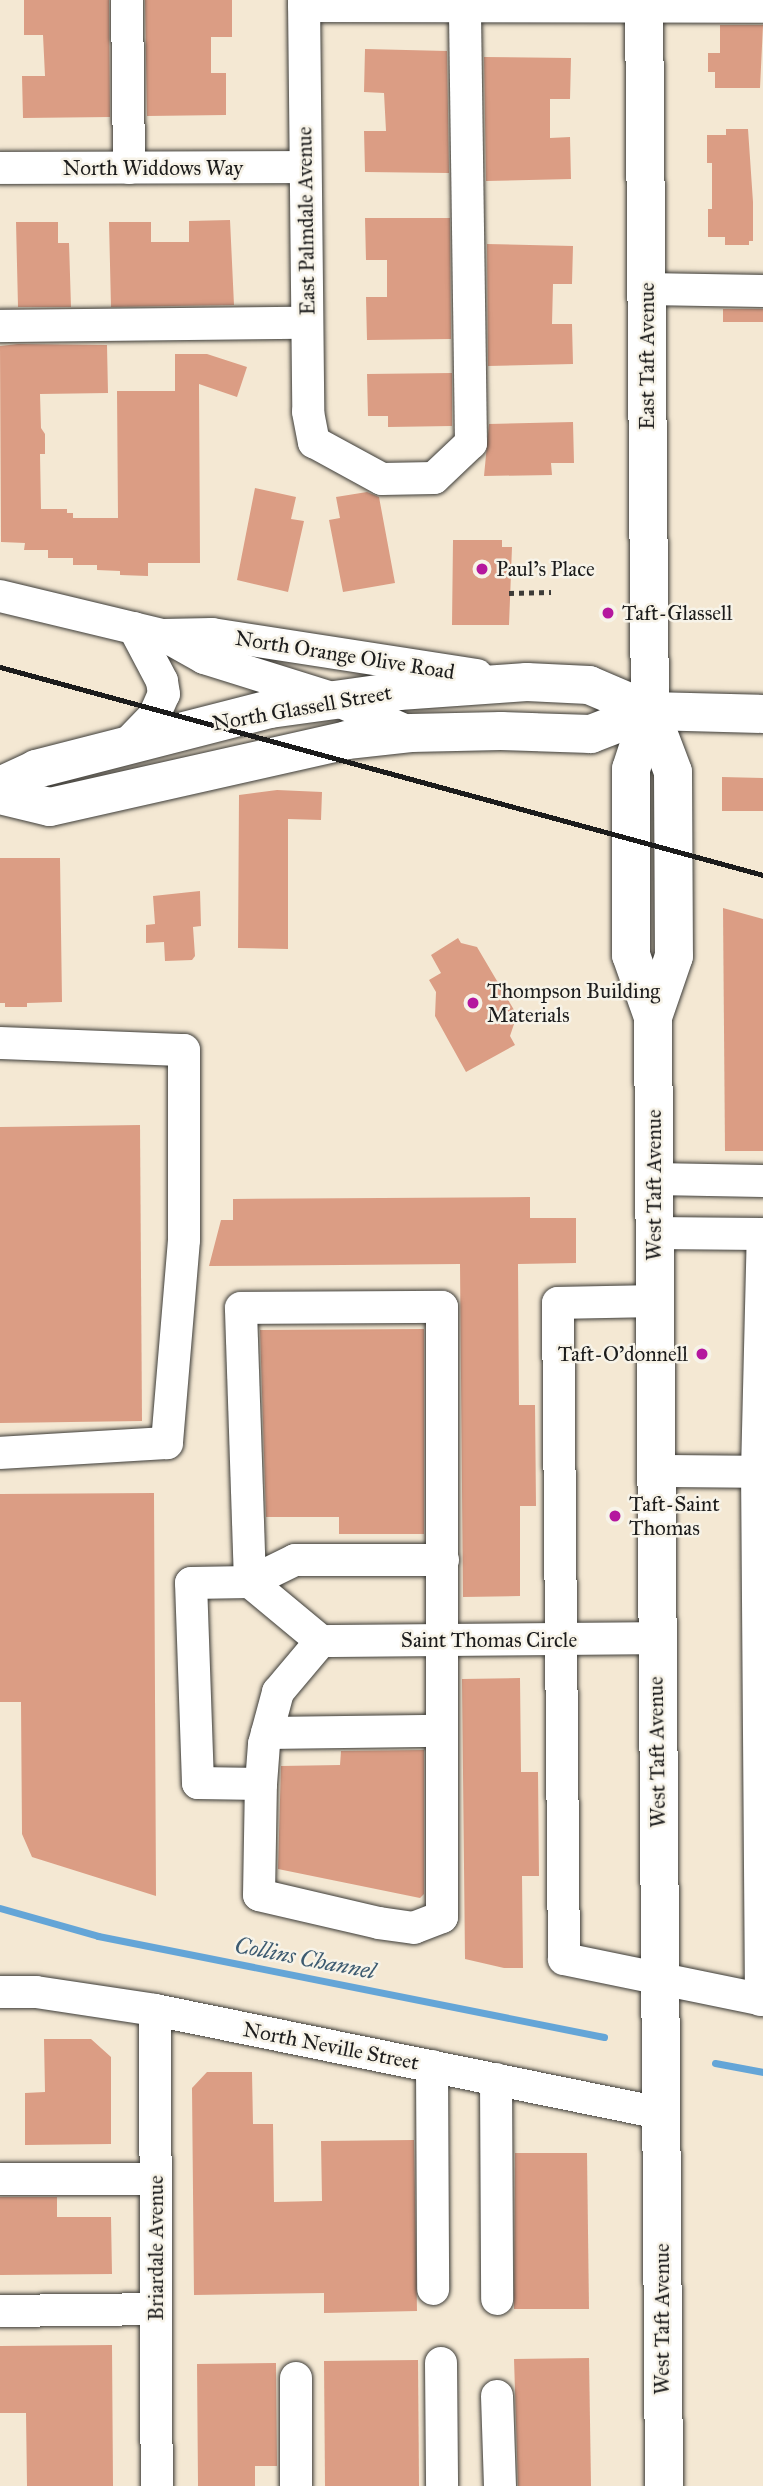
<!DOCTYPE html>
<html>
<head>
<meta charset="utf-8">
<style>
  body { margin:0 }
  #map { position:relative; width:763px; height:2486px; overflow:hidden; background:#f4e8d3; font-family:"IM FELL Great Primer",serif }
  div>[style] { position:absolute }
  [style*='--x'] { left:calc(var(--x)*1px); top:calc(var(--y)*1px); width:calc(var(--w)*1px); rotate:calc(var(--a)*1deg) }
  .stream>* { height:7px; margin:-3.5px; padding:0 3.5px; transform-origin:3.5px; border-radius:3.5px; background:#64a5d7 }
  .building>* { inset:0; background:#db9d84 }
  .path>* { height:4.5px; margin-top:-2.25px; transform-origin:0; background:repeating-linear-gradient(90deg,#3c3b37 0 5px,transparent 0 10px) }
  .roads { filter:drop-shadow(0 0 2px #3c3b37) drop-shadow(0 0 2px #3c3b37) }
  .minor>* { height:32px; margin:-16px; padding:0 16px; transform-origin:16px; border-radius:16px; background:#fff }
  .major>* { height:38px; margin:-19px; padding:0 19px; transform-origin:19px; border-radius:19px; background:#fff }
  .rail>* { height:5px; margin:-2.5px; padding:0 2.5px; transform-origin:2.5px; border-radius:2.5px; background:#1c1c1c }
  .dots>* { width:19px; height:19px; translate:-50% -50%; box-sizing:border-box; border:4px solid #f7f3e8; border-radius:50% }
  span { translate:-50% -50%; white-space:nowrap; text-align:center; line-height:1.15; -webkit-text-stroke:5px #f7f3e8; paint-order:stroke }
  .street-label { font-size:21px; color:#1c1c1c }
  .poi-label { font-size:21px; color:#1c1c1c }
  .left { translate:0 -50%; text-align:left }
  .right { translate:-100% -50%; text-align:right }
  .water-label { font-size:23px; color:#3c5a70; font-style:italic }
</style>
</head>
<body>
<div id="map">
  <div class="stream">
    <div style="--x:0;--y:1908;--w:102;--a:15.9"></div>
    <div style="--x:98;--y:1936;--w:516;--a:11.29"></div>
    <div style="--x:715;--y:2063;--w:49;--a:10.6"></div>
  </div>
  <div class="building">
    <div style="clip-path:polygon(24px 0,109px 0,110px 117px,23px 118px,22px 76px,45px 76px,43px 35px,24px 35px)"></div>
    <div style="clip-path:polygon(145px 0,232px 0,232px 37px,211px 37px,211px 73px,226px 73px,226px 115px,147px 116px)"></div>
    <div style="clip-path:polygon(720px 25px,763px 25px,760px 88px,715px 88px,715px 72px,708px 72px,708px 53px,720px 53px)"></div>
    <div style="clip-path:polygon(365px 49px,447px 51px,449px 173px,365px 172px,364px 131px,386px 131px,384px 93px,364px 92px)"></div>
    <div style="clip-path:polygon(484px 57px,571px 58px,570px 99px,550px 99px,550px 138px,570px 137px,571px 179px,486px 181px)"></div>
    <div style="clip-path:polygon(726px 129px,748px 129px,753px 202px,753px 241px,749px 241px,749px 245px,725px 245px,725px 237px,708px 237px,708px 209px,712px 209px,712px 163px,707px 163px,707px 135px,726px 135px)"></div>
    <div style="clip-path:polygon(365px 218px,450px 218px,451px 339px,367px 340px,366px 297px,387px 297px,387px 260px,366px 260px)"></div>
    <div style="clip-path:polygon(230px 220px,234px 305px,111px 307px,109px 222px,151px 222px,151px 242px,189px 242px,189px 221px)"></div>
    <div style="clip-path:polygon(16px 222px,58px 222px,58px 243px,69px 243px,71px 307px,18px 307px)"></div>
    <div style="clip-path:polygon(487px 244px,573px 246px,572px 284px,553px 284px,552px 324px,572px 324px,573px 364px,488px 366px)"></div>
    <div style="clip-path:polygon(723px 309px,763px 309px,763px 322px,723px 322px)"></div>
    <div style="clip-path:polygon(18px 344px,107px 345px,108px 393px,40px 394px,41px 428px,45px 434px,45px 454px,40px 454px,41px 509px,67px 509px,67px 513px,73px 513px,73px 518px,118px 518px,117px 391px,175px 391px,175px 354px,207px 354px,247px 367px,237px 397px,199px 384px,200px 563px,148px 563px,148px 576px,120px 575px,120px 571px,97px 570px,97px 565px,73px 565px,73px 558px,48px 558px,48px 550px,24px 550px,25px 543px,1px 542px,0 346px)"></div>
    <div style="clip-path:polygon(452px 373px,452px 426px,388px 427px,388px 416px,368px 416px,367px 374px)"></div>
    <div style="clip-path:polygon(573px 422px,574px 463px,551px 463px,552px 475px,484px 476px,489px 424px)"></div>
    <div style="clip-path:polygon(255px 488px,296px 497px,291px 519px,304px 521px,288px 592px,237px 580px)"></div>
    <div style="clip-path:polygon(367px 492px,379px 497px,395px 583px,343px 592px,329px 520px,340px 518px,336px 497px)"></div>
    <div style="clip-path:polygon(453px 540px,502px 540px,502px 547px,512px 547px,509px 625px,452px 625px)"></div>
    <div style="clip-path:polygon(722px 777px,763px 778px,763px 811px,722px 811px)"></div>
    <div style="clip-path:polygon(277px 790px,322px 792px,321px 820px,288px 819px,288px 949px,238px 948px,239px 795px)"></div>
    <div style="clip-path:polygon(0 858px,60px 858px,62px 1002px,27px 1003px,27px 1007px,5px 1007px,5px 1003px,0 1003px)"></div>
    <div style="clip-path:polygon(200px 891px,201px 926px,193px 927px,195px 956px,192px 960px,165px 961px,164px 942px,146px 943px,146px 925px,155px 924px,153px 896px)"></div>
    <div style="clip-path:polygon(723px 908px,763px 919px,763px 1151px,725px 1151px)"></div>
    <div style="clip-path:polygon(458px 938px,461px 943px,477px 947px,517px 1015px,510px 1036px,515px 1045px,466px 1072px,435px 1016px,436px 992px,429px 980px,441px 973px,431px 955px)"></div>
    <div style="clip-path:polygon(140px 1125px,142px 1421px,0 1423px,0 1127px)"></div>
    <div style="clip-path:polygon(530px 1197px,530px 1218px,576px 1218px,576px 1263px,518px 1264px,519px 1405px,535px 1405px,536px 1506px,520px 1506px,520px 1596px,463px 1597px,460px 1264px,209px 1266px,221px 1220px,233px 1220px,233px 1199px)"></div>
    <div style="clip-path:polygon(424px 1329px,424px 1534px,339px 1534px,339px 1517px,266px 1517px,260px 1330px)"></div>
    <div style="clip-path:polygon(154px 1493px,156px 1896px,32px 1857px,22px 1834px,21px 1702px,0 1702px,0 1494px)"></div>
    <div style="clip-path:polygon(520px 1678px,521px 1772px,538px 1772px,539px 1876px,522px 1876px,523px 1968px,504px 1968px,465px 1959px,462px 1679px)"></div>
    <div style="clip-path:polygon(424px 1750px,424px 1894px,420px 1898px,278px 1869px,281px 1766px,340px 1765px,341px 1751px)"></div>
    <div style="clip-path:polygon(44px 2039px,91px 2039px,111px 2057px,111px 2144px,25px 2145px,25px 2093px,45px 2092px)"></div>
    <div style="clip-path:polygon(207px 2072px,252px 2072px,253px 2124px,273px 2124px,274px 2202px,322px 2201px,321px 2141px,414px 2140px,417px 2311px,324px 2313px,324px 2293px,194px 2295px,192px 2088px)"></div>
    <div style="clip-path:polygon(515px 2153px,587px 2153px,589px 2309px,514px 2309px)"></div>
    <div style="clip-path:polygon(0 2197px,57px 2197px,57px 2217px,111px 2217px,112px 2274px,0 2275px)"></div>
    <div style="clip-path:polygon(112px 2345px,113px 2486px,27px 2486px,26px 2413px,0 2413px,0 2346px)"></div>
    <div style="clip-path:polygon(589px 2358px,591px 2486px,518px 2486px,514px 2359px)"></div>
    <div style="clip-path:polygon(418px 2360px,419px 2486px,325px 2486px,324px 2361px)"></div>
    <div style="clip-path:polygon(276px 2363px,277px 2466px,255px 2466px,255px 2486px,198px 2486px,197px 2364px)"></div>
  </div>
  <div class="path">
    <div style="--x:509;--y:593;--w:42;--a:-1.4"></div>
  </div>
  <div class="roads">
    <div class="minor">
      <div style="--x:127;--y:0;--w:168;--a:89.3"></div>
      <div style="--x:304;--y:0;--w:412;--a:89.4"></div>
      <div style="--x:308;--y:412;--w:31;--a:79"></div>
      <div style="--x:314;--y:442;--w:77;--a:28.6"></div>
      <div style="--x:382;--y:479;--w:52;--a:-1.1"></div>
      <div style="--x:434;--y:478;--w:51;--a:-43.4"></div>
      <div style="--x:471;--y:443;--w:443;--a:-90.8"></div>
      <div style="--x:304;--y:6;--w:459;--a:0.1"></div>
      <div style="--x:0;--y:168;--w:305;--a:-0.2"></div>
      <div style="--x:647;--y:289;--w:116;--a:1"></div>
      <div style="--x:0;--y:326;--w:307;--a:-0.6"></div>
      <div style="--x:0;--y:596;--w:168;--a:13.5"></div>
      <div style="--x:163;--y:635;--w:49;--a:-1.2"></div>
      <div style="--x:212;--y:634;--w:268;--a:8.8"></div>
      <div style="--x:165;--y:636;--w:45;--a:29.4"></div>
      <div style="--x:204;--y:658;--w:134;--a:17.4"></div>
      <div style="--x:332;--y:698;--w:86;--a:23.9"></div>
      <div style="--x:125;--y:746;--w:42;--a:-46"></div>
      <div style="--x:154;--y:716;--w:24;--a:-66"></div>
      <div style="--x:164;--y:694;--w:13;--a:-99"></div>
      <div style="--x:162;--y:681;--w:60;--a:-117.8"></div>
      <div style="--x:0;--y:1043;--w:184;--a:2.2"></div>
      <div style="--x:184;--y:1050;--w:190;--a:90"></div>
      <div style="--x:184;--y:1240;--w:204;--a:94.8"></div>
      <div style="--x:167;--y:1443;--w:167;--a:176.6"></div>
      <div style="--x:654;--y:1179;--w:109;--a:1.1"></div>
      <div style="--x:654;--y:1233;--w:107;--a:0.5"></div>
      <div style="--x:654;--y:1301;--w:96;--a:178.8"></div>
      <div style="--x:558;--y:1303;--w:656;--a:89.48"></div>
      <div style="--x:564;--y:1959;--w:203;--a:11.6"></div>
      <div style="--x:442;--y:1307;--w:610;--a:90"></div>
      <div style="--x:442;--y:1917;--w:30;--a:159"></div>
      <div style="--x:414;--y:1928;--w:35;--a:-172"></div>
      <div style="--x:379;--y:1923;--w:123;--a:-166.9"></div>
      <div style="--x:259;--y:1895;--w:111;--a:-89"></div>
      <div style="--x:261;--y:1784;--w:63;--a:-179.1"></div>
      <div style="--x:198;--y:1783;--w:200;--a:-92"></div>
      <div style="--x:191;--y:1583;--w:59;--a:-1"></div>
      <div style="--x:250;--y:1582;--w:274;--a:-91.9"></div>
      <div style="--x:241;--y:1308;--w:201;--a:-0.3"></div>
      <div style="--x:655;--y:1471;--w:108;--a:0.5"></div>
      <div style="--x:321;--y:1641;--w:335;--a:-0.5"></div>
      <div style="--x:321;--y:1641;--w:92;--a:-140.3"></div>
      <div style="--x:250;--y:1582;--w:50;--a:-26.1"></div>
      <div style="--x:295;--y:1560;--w:148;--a:0"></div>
      <div style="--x:267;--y:1733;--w:175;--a:-0.7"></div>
      <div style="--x:261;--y:1784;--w:40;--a:-85.7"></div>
      <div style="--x:264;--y:1744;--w:54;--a:-74.9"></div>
      <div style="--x:278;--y:1692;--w:67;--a:-49.9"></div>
      <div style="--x:0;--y:1992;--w:36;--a:0"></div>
      <div style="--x:36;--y:1992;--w:120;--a:8.6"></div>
      <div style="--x:155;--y:2010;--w:515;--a:11.53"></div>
      <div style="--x:761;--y:2000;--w:528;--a:-90.43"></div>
      <div style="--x:757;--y:1472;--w:238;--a:-88.6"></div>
      <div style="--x:155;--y:2010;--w:476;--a:89.8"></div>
      <div style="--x:432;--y:2066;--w:223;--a:89.7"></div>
      <div style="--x:496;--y:2079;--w:220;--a:89.7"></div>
      <div style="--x:0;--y:2179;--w:156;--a:0"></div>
      <div style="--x:0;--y:2311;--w:156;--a:-0.7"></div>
      <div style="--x:441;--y:2363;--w:123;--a:89.5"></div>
      <div style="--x:296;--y:2378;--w:108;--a:90"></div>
      <div style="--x:497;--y:2396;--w:90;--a:88.1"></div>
    </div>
    <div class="major">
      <div style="--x:644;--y:0;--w:711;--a:89.52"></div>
      <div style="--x:650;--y:711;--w:61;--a:108.1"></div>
      <div style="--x:631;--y:769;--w:186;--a:90"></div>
      <div style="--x:631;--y:955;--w:66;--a:70.5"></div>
      <div style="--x:650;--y:711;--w:65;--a:69.3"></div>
      <div style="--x:673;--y:772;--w:184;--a:89.7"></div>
      <div style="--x:674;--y:956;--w:65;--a:109"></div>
      <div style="--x:653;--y:1017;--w:1469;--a:89.57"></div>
      <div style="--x:0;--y:786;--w:40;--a:-25"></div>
      <div style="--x:36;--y:769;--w:242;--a:-14.4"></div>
      <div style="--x:270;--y:709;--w:130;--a:-7.9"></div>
      <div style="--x:399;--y:691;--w:128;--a:-4"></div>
      <div style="--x:527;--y:682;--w:62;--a:2.8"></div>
      <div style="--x:589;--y:685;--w:66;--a:23.1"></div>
      <div style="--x:650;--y:711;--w:113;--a:1.5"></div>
      <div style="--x:0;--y:795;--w:51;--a:13.5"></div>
      <div style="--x:50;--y:807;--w:304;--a:-12.7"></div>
      <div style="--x:347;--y:740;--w:64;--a:-6.2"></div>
      <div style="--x:411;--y:733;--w:90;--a:-1.3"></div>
      <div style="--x:501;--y:731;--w:90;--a:1.9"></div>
      <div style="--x:591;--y:734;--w:63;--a:-21.3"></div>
    </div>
  </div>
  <div class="rail">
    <div style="--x:0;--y:667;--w:791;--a:15.25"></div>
  </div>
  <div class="dots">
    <div style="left:482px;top:569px;background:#b5179e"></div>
    <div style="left:608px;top:613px;background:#b5179e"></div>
    <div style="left:473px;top:1003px;background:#b5179e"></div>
    <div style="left:702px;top:1354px;background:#b5179e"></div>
    <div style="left:615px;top:1516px;background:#b5179e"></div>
  </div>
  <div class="street-label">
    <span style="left:153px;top:168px">North Widdows Way</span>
    <span style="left:306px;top:221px;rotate:-91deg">East Palmdale Avenue</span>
    <span style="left:647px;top:356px;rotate:-90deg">East Taft Avenue</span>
    <span style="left:345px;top:655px;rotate:9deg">North Orange Olive Road</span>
    <span style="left:302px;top:708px;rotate:-10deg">North Glassell Street</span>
    <span style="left:654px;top:1185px;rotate:-90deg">West Taft Avenue</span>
    <span style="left:489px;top:1640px">Saint Thomas Circle</span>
    <span style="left:657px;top:1752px;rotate:-91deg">West Taft Avenue</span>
    <span style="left:331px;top:2046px;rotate:11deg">North Neville Street</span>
    <span style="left:156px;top:2248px;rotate:-90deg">Briardale Avenue</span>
    <span style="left:662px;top:2319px;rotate:-90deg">West Taft Avenue</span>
  </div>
  <div class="poi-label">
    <span class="left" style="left:496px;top:569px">Paul's Place</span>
    <span class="left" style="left:622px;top:613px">Taft-Glassell</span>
    <span class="left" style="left:487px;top:1003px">Thompson Building<br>Materials</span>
    <span class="right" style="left:688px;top:1354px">Taft-O'donnell</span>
    <span class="left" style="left:629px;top:1516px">Taft-Saint<br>Thomas</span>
  </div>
  <div class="water-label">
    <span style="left:305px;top:1958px;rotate:11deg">Collins Channel</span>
  </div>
</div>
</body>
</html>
